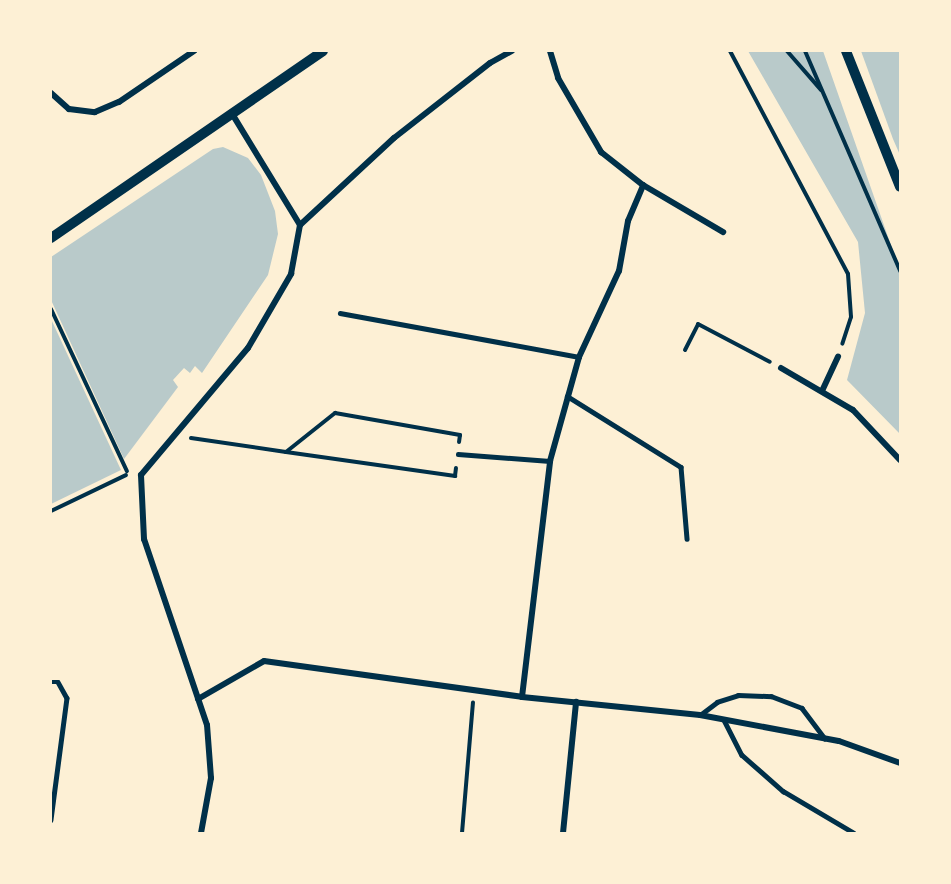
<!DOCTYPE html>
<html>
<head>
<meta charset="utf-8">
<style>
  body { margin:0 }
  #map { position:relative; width:951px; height:884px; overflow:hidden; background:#fdf0d5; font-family:Figtree,sans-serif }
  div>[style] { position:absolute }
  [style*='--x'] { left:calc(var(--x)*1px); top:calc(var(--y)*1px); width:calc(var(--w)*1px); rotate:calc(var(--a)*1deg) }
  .green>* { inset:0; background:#b9caca }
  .path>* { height:4px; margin:-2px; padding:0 2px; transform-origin:2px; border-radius:2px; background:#003049 }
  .service>* { height:4.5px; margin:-2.25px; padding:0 2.25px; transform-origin:2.25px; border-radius:2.25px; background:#003049 }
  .minor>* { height:6px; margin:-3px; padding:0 3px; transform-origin:3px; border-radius:3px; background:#003049 }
  .tertiary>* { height:10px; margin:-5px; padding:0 5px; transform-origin:5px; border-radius:5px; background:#003049 }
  span { translate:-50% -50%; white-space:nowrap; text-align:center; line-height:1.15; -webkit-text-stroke:4.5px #fdf0d5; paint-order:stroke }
  .frame { position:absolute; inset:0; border:52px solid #fdf0d5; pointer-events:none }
</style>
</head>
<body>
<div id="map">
  <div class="green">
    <div style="clip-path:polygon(748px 51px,823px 51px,900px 271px,900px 434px,847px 380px,865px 313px,858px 242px)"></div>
    <div style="clip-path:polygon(861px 51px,900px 51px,900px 155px,893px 139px)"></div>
    <div style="clip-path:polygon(223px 147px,248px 158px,261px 175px,275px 211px,278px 234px,268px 275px,202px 373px,195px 366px,190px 373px,184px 368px,173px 380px,178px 387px,124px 459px,51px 300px,51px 257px,213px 149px)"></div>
    <div style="clip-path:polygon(51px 319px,121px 470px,51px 504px)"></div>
  </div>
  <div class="path">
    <div style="--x:730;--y:51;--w:252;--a:62.1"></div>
    <div style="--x:848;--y:274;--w:43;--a:86"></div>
    <div style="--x:851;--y:317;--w:28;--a:108"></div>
    <div style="--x:787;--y:51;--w:52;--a:48.9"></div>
    <div style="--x:805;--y:51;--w:240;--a:66.6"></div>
    <div style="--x:51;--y:309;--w:179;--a:64.9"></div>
    <div style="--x:685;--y:350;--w:29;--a:-63"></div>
    <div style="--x:698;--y:324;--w:81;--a:27.8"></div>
    <div style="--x:191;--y:438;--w:96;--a:8.4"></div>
    <div style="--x:286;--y:452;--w:63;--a:-38.5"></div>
    <div style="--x:335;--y:413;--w:127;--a:10"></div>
    <div style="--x:460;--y:435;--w:7;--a:98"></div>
    <div style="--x:286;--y:452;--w:171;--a:8.1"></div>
    <div style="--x:455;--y:476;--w:8;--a:-83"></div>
    <div style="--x:51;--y:511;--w:83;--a:-25.6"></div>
    <div style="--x:462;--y:833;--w:131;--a:-85.2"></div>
  </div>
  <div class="service">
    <div style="--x:340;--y:313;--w:243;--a:10.4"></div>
    <div style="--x:567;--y:396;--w:134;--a:31.9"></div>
    <div style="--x:681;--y:467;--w:72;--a:85.2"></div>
    <div style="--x:458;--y:454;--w:92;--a:4.4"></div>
    <div style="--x:51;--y:682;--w:7;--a:0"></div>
    <div style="--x:58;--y:682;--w:18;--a:61"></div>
    <div style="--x:67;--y:698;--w:123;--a:97.5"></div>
    <div style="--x:700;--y:715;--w:21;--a:-37"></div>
    <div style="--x:717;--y:702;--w:22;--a:-18"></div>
    <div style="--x:738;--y:695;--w:33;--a:2"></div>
    <div style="--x:771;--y:696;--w:33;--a:21"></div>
    <div style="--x:802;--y:708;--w:38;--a:53"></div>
    <div style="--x:724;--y:720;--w:39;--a:63"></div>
    <div style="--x:742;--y:755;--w:55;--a:41.3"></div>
    <div style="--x:783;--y:791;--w:82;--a:30.6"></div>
  </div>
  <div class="minor">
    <div style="--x:550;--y:51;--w:28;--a:73"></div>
    <div style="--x:558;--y:78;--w:86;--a:59.8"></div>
    <div style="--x:601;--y:152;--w:53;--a:38.2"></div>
    <div style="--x:643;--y:185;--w:93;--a:30.4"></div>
    <div style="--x:51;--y:93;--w:24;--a:42"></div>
    <div style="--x:69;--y:109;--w:26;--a:7"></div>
    <div style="--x:95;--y:112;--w:26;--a:-23"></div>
    <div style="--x:119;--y:102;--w:91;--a:-34.2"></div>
    <div style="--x:300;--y:225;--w:128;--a:-42.8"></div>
    <div style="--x:394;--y:138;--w:122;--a:-38"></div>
    <div style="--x:490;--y:63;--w:25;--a:-29"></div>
    <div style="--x:781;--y:368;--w:83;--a:30.3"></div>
    <div style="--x:853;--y:410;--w:69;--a:46.8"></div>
    <div style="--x:822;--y:391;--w:38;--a:-65"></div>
    <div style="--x:522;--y:697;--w:238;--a:-83.2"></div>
    <div style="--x:550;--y:461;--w:108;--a:-74.4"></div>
    <div style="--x:579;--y:357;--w:95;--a:-65.1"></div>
    <div style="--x:619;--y:271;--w:51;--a:-79.8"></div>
    <div style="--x:628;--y:221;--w:39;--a:-67"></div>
    <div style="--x:198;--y:699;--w:76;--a:-29.9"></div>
    <div style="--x:264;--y:661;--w:260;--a:7.9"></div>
    <div style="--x:522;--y:697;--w:179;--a:5.8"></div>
    <div style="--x:700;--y:715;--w:141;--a:10.6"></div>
    <div style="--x:839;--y:741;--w:65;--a:19.8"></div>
    <div style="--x:201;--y:833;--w:56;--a:-79.7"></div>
    <div style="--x:211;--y:778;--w:53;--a:-94.3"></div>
    <div style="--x:207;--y:725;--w:196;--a:-108.7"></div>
    <div style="--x:144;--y:539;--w:64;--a:-92.7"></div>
    <div style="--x:141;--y:475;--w:166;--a:-49.9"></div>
    <div style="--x:248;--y:348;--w:86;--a:-59.8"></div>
    <div style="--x:291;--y:274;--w:50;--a:-79.6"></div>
    <div style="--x:300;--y:225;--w:132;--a:-121.4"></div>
    <div style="--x:563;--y:833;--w:132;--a:-84.3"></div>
  </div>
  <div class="tertiary">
    <div style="--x:846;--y:51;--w:146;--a:68.3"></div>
    <div style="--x:51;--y:238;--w:330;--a:-34.5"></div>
  </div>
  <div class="frame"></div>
</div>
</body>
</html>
